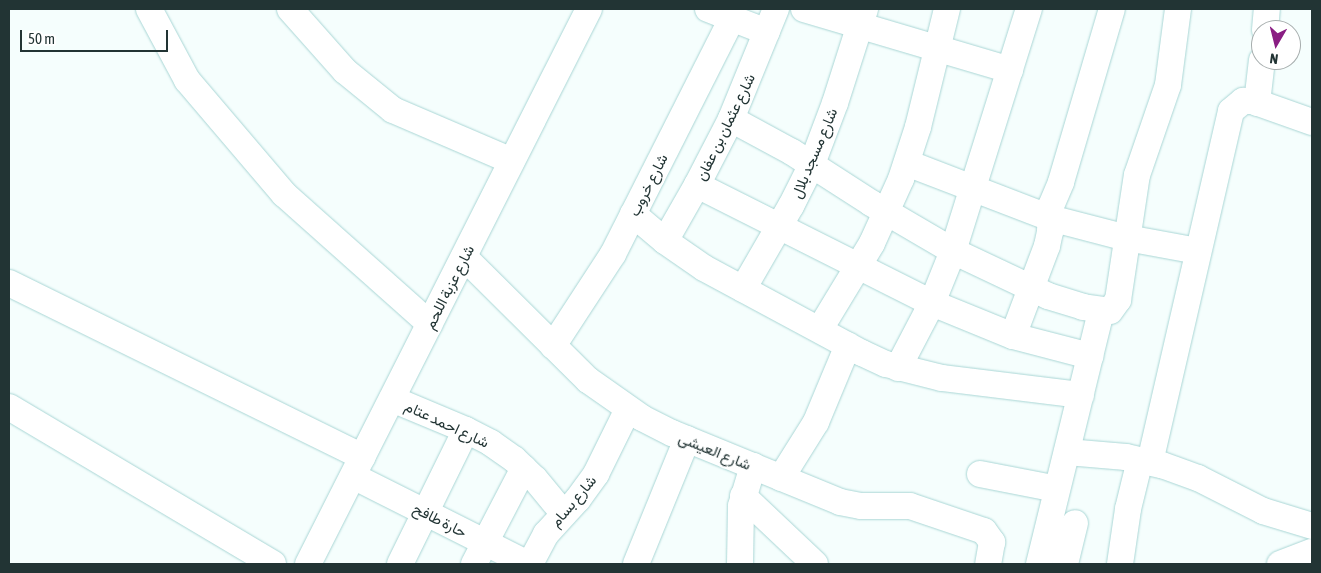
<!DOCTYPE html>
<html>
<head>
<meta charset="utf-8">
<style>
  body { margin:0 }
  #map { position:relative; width:1321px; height:573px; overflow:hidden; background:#f5fefd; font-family:"Asap Condensed",Vazirmatn,sans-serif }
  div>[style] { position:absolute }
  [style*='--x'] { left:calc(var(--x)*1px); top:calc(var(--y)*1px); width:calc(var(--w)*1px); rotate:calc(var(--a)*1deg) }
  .roads { filter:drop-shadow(0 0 1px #a9d6d5) drop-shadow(0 0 1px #a9d6d5) }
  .minor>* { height:26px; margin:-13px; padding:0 13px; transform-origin:13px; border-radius:13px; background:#fff }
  span { translate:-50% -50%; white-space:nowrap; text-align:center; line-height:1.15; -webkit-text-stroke:4.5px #fff; paint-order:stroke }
  .street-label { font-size:15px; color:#223434 }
  .frame { position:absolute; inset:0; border:10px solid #223434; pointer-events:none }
  .north { position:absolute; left:1251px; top:20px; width:50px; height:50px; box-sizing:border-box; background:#fff; border:1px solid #a7aeae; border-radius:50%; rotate:188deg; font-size:14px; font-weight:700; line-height:20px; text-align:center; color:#223434 }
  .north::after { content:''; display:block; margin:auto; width:18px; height:22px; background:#8a1e83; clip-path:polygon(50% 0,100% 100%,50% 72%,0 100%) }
  .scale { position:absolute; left:20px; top:30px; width:148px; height:22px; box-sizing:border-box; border:2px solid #223434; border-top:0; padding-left:6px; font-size:15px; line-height:18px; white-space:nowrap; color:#223434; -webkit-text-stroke:4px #fff; paint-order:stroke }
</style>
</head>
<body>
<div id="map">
  <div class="roads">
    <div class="minor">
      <div style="--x:149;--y:9;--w:81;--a:61.8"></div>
      <div style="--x:187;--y:80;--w:150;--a:49.6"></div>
      <div style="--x:284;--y:194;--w:195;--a:41.7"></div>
      <div style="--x:290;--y:9;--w:83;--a:48.4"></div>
      <div style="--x:345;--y:71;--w:62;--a:39.1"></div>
      <div style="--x:393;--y:110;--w:129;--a:23.2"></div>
      <div style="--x:708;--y:9;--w:63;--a:21.3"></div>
      <div style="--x:804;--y:9;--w:215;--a:16.5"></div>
      <div style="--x:1265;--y:30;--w:21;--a:-85"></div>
      <div style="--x:1257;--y:103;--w:43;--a:-83.4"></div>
      <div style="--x:731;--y:119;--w:69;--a:28.4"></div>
      <div style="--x:792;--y:152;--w:94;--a:32.8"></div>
      <div style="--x:871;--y:203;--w:95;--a:30.3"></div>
      <div style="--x:953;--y:251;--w:105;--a:25.3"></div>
      <div style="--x:1048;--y:296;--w:37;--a:17"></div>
      <div style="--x:1083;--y:307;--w:27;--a:8"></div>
      <div style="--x:1110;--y:311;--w:14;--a:-54"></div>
      <div style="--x:1118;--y:300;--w:126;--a:-81.4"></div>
      <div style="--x:1137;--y:175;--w:95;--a:-71"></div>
      <div style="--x:1168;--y:85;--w:77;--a:-82.5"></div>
      <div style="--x:907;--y:163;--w:153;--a:21"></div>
      <div style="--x:1050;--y:218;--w:80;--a:14.6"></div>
      <div style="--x:1127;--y:238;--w:72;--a:10.4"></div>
      <div style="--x:697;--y:185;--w:263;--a:26.7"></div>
      <div style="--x:932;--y:303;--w:87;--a:22.2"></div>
      <div style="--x:1013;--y:336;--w:80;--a:14.6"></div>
      <div style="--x:633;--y:214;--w:42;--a:40.2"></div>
      <div style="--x:665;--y:241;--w:47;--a:34.7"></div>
      <div style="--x:704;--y:268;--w:179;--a:28.3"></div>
      <div style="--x:862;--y:353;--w:26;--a:25"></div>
      <div style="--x:886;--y:364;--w:58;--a:14"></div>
      <div style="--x:942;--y:378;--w:140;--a:7"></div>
      <div style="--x:665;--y:241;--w:64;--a:-60.3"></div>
      <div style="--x:697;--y:185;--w:74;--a:-62.7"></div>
      <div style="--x:731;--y:119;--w:119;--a:-67.8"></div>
      <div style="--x:464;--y:257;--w:175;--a:44.8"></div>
      <div style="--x:588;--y:380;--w:66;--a:35.1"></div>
      <div style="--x:642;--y:418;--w:34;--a:27"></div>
      <div style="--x:672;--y:433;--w:182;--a:22.3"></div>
      <div style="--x:840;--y:502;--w:21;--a:11"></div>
      <div style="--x:861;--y:506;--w:49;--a:0"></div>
      <div style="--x:910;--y:506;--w:78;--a:18.7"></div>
      <div style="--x:984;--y:531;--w:14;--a:54"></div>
      <div style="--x:992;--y:542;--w:22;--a:100"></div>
      <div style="--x:9;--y:283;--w:394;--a:26.2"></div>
      <div style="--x:743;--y:289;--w:96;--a:-60"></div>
      <div style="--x:791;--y:206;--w:47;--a:-63.4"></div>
      <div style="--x:812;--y:164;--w:65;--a:-69.3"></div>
      <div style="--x:835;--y:103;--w:99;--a:-72.3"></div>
      <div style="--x:820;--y:329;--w:100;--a:-58.8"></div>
      <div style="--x:872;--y:243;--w:70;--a:-65.6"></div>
      <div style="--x:901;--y:179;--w:55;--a:-71.9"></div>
      <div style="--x:918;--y:127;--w:122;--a:-76.2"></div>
      <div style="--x:1013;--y:336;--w:96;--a:-69.3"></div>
      <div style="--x:1047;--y:246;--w:14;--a:-78"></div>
      <div style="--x:1050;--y:232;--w:26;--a:-88"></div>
      <div style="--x:1051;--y:206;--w:26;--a:-67"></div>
      <div style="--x:1061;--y:182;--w:180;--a:-73.6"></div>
      <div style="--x:553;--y:346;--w:110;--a:-56.9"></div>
      <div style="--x:613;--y:254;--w:264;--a:-63.2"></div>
      <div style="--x:898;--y:368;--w:73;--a:-62.4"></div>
      <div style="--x:932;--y:303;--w:56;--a:-68"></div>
      <div style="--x:953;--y:251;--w:254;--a:-72.6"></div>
      <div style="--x:392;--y:399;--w:80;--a:22.7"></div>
      <div style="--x:466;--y:430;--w:28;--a:27"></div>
      <div style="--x:491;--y:443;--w:28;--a:35"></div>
      <div style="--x:514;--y:459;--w:29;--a:44"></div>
      <div style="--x:535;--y:479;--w:45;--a:50.4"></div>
      <div style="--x:9;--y:407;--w:307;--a:30.7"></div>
      <div style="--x:1067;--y:452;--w:59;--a:4.8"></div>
      <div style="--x:1126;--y:457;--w:37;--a:13"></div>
      <div style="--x:1162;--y:465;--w:38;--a:20"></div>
      <div style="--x:1198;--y:478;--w:73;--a:26.9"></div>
      <div style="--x:1263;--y:511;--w:51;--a:17"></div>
      <div style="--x:1150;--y:462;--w:360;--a:-77"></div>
      <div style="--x:1231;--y:111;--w:16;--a:-40"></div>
      <div style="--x:1243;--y:101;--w:10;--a:0"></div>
      <div style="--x:1253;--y:101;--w:63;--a:19.6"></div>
      <div style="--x:980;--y:474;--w:78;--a:11"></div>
      <div style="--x:353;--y:476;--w:196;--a:26.7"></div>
      <div style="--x:781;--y:478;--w:66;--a:-58"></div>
      <div style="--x:816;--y:422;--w:83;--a:-67.4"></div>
      <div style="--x:743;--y:496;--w:99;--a:43.4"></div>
      <div style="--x:308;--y:564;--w:622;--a:-63.15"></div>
      <div style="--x:400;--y:564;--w:149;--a:-63.8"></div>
      <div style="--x:474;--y:564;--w:108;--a:-62.5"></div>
      <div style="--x:530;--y:564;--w:34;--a:-62"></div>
      <div style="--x:546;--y:534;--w:47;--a:-47.6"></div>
      <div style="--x:578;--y:499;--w:31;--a:-54"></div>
      <div style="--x:596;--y:474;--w:72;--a:-63.8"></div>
      <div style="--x:636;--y:564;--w:135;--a:-67.8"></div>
      <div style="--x:740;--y:564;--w:58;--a:-89"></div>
      <div style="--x:741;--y:506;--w:42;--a:-73.3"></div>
      <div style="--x:1039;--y:564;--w:260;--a:-76.2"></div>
      <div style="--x:1065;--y:564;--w:42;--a:-76.3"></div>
      <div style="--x:1120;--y:564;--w:56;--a:-81.7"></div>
      <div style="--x:1128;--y:509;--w:50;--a:-76.2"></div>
      <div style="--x:1280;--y:564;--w:34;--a:-21"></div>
    </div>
  </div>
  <div class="street-label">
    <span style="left:725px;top:127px;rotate:-64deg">شارع عثمان بن عفان</span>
    <span style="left:814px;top:153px;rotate:-67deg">شارع مسجد بلال</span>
    <span style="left:648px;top:185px;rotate:-63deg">شارع خروب</span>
    <span style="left:449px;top:287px;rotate:-63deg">شارع عزبة اللحم</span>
    <span style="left:447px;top:424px;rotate:25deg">شارع احمد عتام</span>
    <span style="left:715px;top:451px;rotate:22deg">شارع العيشى</span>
    <span style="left:573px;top:501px;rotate:-50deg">شارع بسام</span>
    <span style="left:440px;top:520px;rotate:27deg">حارة طافح</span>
  </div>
  <div class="frame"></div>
  <div class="north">N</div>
  <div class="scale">50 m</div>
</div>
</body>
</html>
